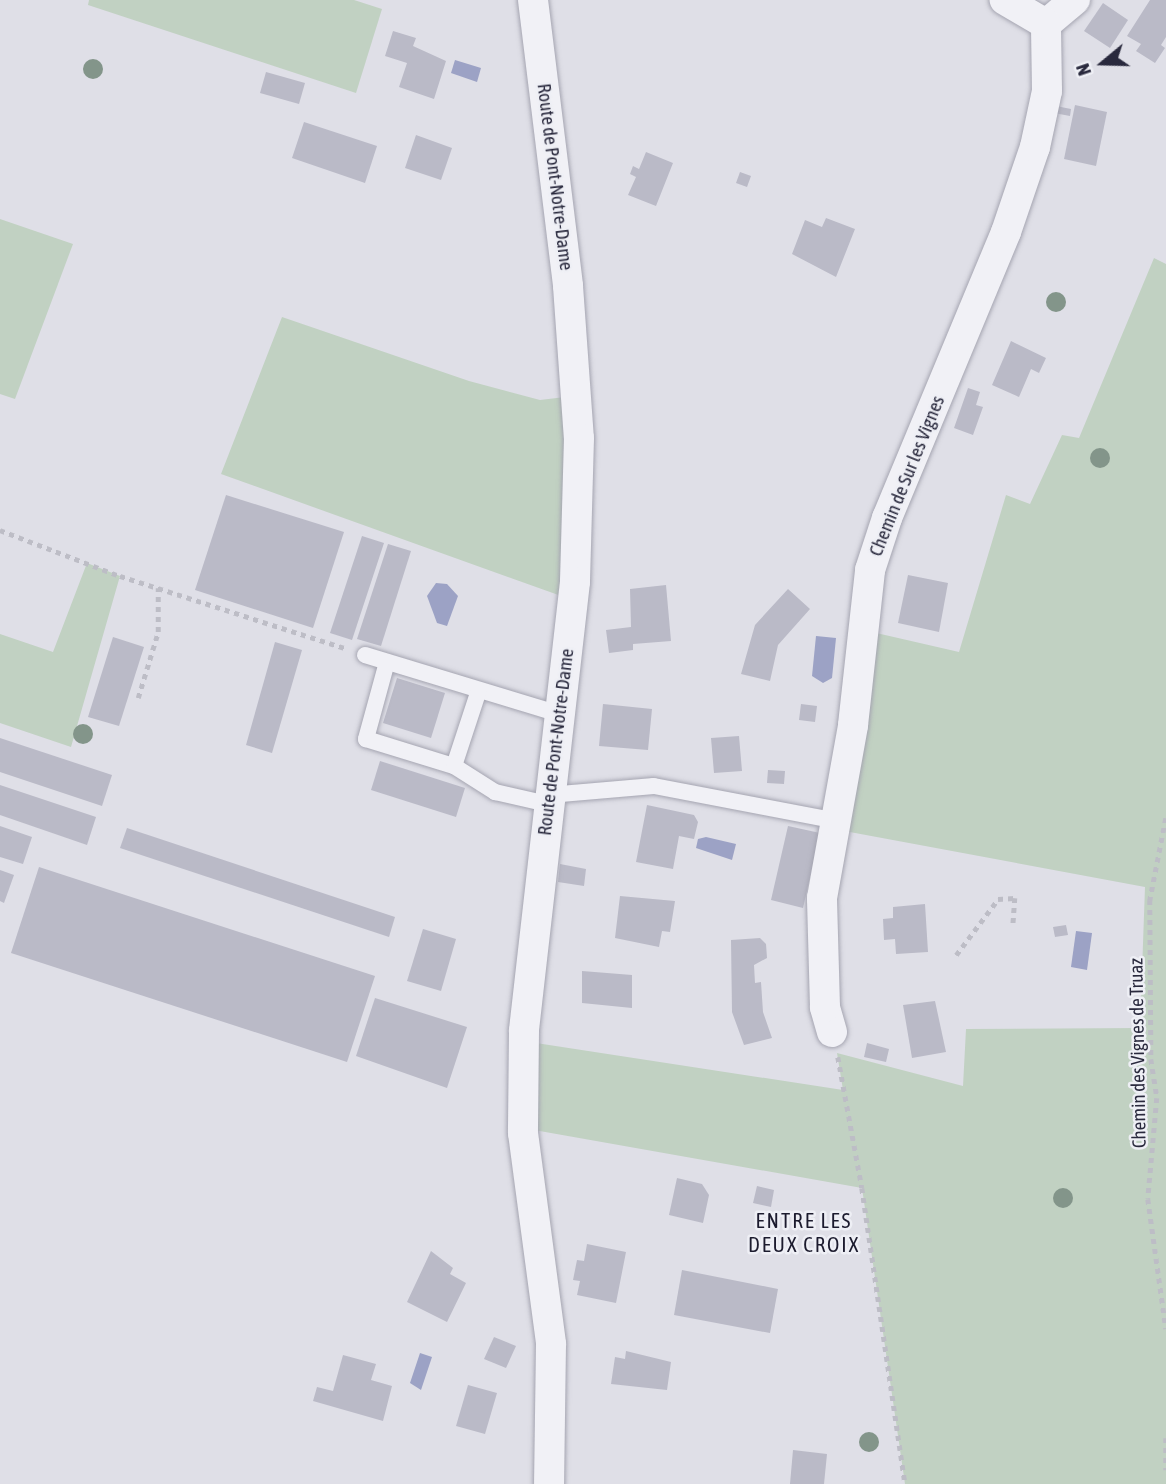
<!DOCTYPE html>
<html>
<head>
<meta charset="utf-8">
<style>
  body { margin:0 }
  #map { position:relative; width:1166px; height:1484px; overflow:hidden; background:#dfdfe7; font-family:"Asap Condensed",sans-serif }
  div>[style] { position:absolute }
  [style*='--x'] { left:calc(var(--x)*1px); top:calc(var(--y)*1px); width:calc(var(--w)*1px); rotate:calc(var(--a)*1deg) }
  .green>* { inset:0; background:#c1d1c2 }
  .water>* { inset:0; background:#9ca2c5 }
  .building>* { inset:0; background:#babac7 }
  .path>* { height:4.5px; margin-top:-2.25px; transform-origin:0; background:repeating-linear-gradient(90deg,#bdbdc6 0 5px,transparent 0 10px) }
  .roads { filter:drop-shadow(0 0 2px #a5a5b1) drop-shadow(0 0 2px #a5a5b1) }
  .service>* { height:16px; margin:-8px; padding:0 8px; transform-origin:8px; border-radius:8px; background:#f1f1f6 }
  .minor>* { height:30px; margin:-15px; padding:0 15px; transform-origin:15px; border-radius:15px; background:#f1f1f6 }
  .trees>* { width:20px; height:20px; margin:-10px; border-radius:50%; background:#83958a }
  span { translate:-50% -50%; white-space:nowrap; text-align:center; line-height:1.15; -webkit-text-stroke:5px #eeeff5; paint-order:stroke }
  .street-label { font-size:19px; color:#29293d }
  .neighbourhood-label { font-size:21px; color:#1c1b2e; letter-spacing:2px }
  .north { position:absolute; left:1068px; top:28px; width:70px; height:70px; -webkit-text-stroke:5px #eeeff5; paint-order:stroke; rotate:251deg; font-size:19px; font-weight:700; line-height:28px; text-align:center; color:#29293d }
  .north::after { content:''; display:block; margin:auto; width:24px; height:32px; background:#29293d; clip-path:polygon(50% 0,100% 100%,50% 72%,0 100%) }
</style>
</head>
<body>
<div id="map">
  <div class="green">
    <div style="clip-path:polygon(89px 0,354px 0,382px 9px,356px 93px,88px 5px)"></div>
    <div style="clip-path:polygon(0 219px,73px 244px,15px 399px,0 394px)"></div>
    <div style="clip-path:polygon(1154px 258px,1166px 264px,1166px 1484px,905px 1484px,862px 1188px,534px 1130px,536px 1043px,843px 1090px,837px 1053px,963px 1086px,966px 1029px,1140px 1028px,1145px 887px,839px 830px,872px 632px,959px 652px,1006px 495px,1030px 504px,1062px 435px,1079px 438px)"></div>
    <div style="clip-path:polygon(282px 317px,469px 381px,540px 400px,565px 397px,564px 597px,221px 474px)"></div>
    <div style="clip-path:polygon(87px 563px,120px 576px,71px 747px,0 723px,0 634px,53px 652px)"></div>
  </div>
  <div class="water">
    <div style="clip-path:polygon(455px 60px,481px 68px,477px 82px,451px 73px)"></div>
    <div style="clip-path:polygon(436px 583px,447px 584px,458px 596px,447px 626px,437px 623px,427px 596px)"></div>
    <div style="clip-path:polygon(816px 636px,836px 638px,832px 678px,823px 683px,812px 676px)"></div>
    <div style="clip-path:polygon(706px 837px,736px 844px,732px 860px,696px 848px,698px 839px)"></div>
    <div style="clip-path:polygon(1076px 931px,1092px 933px,1087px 970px,1071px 967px)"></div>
    <div style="clip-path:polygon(420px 1353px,432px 1357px,421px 1390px,410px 1383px)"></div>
  </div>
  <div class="building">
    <div style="clip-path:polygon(1150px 0,1166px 0,1166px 37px,1161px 45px,1165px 48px,1155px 63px,1136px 51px,1141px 44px,1127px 36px)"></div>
    <div style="clip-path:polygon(1103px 3px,1128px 20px,1110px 48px,1084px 31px)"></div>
    <div style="clip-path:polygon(393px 31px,416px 38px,413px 46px,446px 61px,434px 99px,399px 87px,407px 63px,385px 56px)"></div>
    <div style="clip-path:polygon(266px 72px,305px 83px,299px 104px,260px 93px)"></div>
    <div style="clip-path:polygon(1075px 105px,1107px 112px,1096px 166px,1064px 159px)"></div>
    <div style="clip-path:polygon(1056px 106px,1071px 109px,1070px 116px,1054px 113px)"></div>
    <div style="clip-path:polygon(304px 122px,377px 146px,365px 183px,292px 158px)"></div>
    <div style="clip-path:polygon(416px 135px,452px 148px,441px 180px,405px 168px)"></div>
    <div style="clip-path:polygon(646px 152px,673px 163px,656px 206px,628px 195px,636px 177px,630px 174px,633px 166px,639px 169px)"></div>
    <div style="clip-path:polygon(740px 172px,751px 176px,747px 187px,736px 183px)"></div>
    <div style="clip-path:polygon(826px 218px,855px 229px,836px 277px,792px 254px,805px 220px,822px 227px)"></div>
    <div style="clip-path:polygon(1011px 341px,1046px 358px,1039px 373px,1031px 369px,1019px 397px,992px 385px)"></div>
    <div style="clip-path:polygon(968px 388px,980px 392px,976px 405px,983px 407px,973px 435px,954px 428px)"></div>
    <div style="clip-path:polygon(226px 495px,344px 532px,313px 628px,195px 590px)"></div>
    <div style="clip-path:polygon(362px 536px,384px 543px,352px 640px,330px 633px)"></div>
    <div style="clip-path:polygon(388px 544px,411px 551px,381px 646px,357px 639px)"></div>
    <div style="clip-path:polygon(908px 575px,948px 583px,939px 632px,898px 623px)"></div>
    <div style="clip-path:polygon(666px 585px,671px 641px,633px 644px,633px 650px,609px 653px,606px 630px,631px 627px,630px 589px)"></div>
    <div style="clip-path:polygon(788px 589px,810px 609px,778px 645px,770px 681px,741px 674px,755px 625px)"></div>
    <div style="clip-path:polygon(113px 637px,144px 647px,119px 726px,88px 717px)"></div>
    <div style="clip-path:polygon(275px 642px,302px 650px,272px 753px,246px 745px)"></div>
    <div style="clip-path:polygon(397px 678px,445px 693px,431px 738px,383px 723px)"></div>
    <div style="clip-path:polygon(603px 704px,652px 709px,648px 750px,599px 746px)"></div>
    <div style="clip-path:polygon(801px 704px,817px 706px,815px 722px,799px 720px)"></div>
    <div style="clip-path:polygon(739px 736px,742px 771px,714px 773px,711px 738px)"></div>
    <div style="clip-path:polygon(0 738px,112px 775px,102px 806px,0 772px)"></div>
    <div style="clip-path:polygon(380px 761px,465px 788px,456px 817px,371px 790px)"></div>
    <div style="clip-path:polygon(768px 770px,785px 771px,784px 784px,767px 783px)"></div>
    <div style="clip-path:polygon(0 785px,96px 817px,87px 845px,0 815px)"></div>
    <div style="clip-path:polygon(647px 805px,694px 815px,698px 822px,694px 839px,679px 836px,673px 869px,636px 862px)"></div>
    <div style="clip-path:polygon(0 826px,32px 837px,23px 864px,0 857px)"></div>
    <div style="clip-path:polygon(788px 826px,820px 833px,803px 908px,771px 900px)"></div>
    <div style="clip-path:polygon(127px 828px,395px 917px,389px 937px,120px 848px)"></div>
    <div style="clip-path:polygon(560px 864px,586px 869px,584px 886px,558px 882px)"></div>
    <div style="clip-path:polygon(39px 867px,375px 976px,347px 1062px,11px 953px)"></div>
    <div style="clip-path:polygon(0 870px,14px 875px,4px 903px,0 901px)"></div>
    <div style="clip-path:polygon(620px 896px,675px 901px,670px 932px,662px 931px,659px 947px,615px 938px)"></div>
    <div style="clip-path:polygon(925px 904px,928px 952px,896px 954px,895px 939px,884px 940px,883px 919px,893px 918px,893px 907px)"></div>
    <div style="clip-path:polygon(1066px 925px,1068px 935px,1055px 937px,1053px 927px)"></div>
    <div style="clip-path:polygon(423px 929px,456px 939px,441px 991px,407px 981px)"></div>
    <div style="clip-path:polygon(760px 938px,766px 944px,767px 958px,754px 965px,755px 983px,761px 982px,763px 1012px,772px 1038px,744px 1045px,732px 1012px,731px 940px)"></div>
    <div style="clip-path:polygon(582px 971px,632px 975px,632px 1008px,582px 1003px)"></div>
    <div style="clip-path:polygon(375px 998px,467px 1027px,447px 1088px,356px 1056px)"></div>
    <div style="clip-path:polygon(935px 1001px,946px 1052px,912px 1058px,903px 1005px)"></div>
    <div style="clip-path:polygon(867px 1043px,889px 1049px,886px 1062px,864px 1057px)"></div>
    <div style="clip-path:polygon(677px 1178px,702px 1184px,709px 1195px,703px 1223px,669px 1215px)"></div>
    <div style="clip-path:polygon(757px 1186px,774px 1190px,771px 1207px,753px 1203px)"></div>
    <div style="clip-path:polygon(587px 1244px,626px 1252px,616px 1303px,577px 1295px,580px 1281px,573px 1280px,577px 1260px,584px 1261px)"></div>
    <div style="clip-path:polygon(431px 1251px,453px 1268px,450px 1274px,466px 1283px,447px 1322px,407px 1302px)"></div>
    <div style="clip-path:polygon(682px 1270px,778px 1289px,770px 1333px,674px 1315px)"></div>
    <div style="clip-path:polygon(494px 1337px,516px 1346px,506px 1368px,484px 1359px)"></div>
    <div style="clip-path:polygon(626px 1351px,671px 1362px,667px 1390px,611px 1384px,615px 1357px,625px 1359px)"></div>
    <div style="clip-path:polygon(343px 1355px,376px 1364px,371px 1380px,392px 1386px,383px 1421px,313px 1401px,317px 1387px,333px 1391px)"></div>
    <div style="clip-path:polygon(468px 1385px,497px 1393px,485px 1434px,456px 1426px)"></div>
    <div style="clip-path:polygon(793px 1450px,827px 1454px,824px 1484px,790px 1484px)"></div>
  </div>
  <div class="path">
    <div style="--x:0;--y:530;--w:129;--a:21"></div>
    <div style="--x:120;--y:576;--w:238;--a:17.8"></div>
    <div style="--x:138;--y:698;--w:69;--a:-73.1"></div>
    <div style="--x:158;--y:632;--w:44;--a:-90"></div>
    <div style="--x:1166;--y:818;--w:84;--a:101"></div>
    <div style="--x:1150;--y:900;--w:159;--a:89.6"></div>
    <div style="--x:1151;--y:1059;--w:39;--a:81"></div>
    <div style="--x:1157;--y:1098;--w:101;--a:95.1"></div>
    <div style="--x:1148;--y:1199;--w:131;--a:82.1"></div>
    <div style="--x:956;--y:955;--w:70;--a:-53.1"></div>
    <div style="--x:998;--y:899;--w:17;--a:-3"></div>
    <div style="--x:1015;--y:898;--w:29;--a:94"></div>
    <div style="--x:838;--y:1057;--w:133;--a:79.6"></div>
    <div style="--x:862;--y:1188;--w:299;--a:81.7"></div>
    <div style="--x:1166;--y:1438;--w:32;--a:90"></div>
  </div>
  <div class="roads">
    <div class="service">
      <div style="--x:365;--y:655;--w:203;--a:16.9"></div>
      <div style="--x:387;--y:662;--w:80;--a:105.3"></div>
      <div style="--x:366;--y:739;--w:92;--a:17.1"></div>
      <div style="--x:454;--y:766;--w:80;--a:-71.8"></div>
      <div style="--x:454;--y:766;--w:49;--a:32.4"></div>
      <div style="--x:495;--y:792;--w:54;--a:12.8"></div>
      <div style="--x:549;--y:795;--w:105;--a:-4.9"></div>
      <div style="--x:654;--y:786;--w:182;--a:10.8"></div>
    </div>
    <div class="minor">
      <div style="--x:533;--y:0;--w:288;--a:83"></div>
      <div style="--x:568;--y:286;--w:152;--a:85.9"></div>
      <div style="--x:579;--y:438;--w:144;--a:91.6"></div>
      <div style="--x:575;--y:582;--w:452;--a:96.5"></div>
      <div style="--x:524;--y:1031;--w:102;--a:90.6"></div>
      <div style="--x:523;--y:1133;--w:213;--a:82.4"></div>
      <div style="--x:551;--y:1344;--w:140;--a:90.8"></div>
      <div style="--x:1046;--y:24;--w:38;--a:-40"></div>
      <div style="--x:832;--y:1032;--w:26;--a:-106"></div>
      <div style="--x:825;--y:1007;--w:109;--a:-91.6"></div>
      <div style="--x:822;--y:898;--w:176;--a:-79.8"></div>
      <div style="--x:853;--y:725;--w:156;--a:-83.7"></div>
      <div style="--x:870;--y:570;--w:55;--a:-71.9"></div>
      <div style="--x:887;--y:518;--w:310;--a:-67.4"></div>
      <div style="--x:1006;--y:232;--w:90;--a:-71.2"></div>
      <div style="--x:1035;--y:147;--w:57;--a:-77.9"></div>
      <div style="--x:1047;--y:91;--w:67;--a:-90.9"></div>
      <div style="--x:1046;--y:24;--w:48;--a:-149.7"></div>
    </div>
  </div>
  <div class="trees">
    <div style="left:93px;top:69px"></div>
    <div style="left:1056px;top:302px"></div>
    <div style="left:1100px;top:458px"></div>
    <div style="left:83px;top:734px"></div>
    <div style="left:1063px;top:1198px"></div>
    <div style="left:869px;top:1442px"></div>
  </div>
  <div class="street-label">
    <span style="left:555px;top:177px;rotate:83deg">Route de Pont-Notre-Dame</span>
    <span style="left:907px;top:476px;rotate:-68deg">Chemin de Sur les Vignes</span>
    <span style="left:556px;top:742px;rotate:-83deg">Route de Pont-Notre-Dame</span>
    <span style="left:1138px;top:1053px;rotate:-91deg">Chemin des Vignes de Truaz</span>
  </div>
  <div class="neighbourhood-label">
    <span style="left:804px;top:1232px">ENTRE LES<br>DEUX CROIX</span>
  </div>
  <div class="north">N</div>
</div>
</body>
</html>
